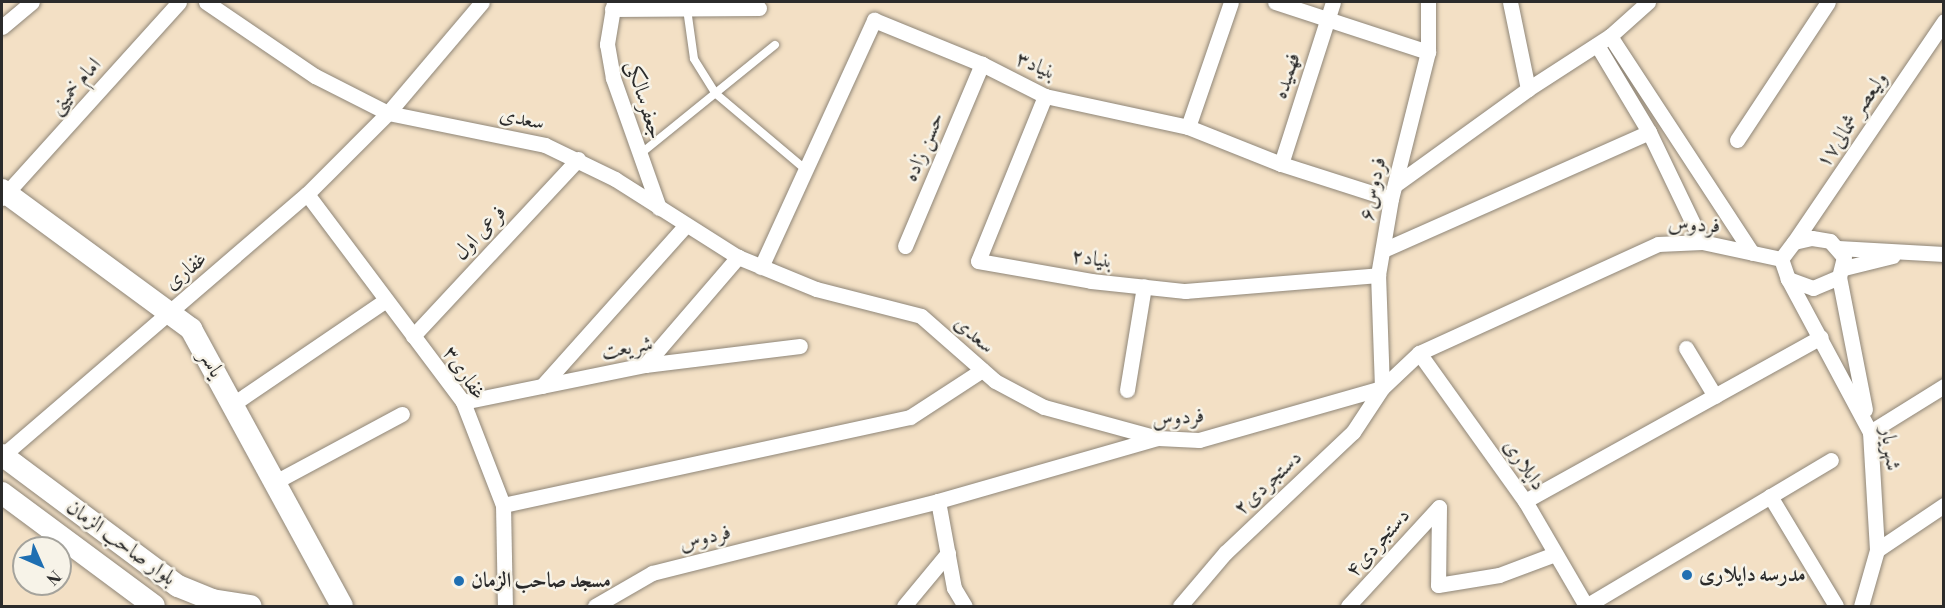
<!DOCTYPE html>
<html>
<head>
<meta charset="utf-8">
<style>
  body { margin:0 }
  #map { position:relative; width:1945px; height:608px; overflow:hidden; background:#f3e0c5; font-family:"Libre Bodoni",Amiri,serif }
  div>[style] { position:absolute }
  [style*='--x'] { left:calc(var(--x)*1px); top:calc(var(--y)*1px); width:calc(var(--w)*1px); rotate:calc(var(--a)*1deg) }
  .roads { filter:drop-shadow(0 0 2px #8f8678) drop-shadow(0 0 2px #8f8678) }
  .lane>* { height:8px; margin:-4px; padding:0 4px; transform-origin:4px; border-radius:4px; background:#fff }
  .street>* { height:15px; margin:-7.5px; padding:0 7.5px; transform-origin:7.5px; border-radius:7.5px; background:#fff }
  .secondary>* { height:22px; margin:-11px; padding:0 11px; transform-origin:11px; border-radius:11px; background:#fff }
  .dots>* { width:16px; height:16px; translate:-50% -50%; box-sizing:border-box; border:3px solid #f7f3e8; border-radius:50% }
  span { translate:-50% -50%; white-space:nowrap; text-align:center; line-height:1.15; -webkit-text-stroke:5px #f7f3e8; paint-order:stroke }
  .street-label { font-size:21px; color:#2b2b2b }
  .poi-label { font-size:21px; color:#2b2b2b; font-weight:700 }
  .left { translate:0 -50%; text-align:left }
  .frame { position:absolute; inset:0; border:3px solid #2b2b2b; pointer-events:none }
  .north { position:absolute; left:12px; top:536px; width:60px; height:60px; box-sizing:border-box; background:#f7f3e8; border:2px solid #a5a39c; border-radius:50%; rotate:135deg; font-size:16px; font-weight:700; line-height:24px; text-align:center; color:#2b2b2b }
  .north::after { content:''; display:block; margin:auto; width:21px; height:27px; background:#1f6fb2; clip-path:polygon(50% 0,100% 100%,50% 72%,0 100%) }
</style>
</head>
<body>
<div id="map">
  <div class="roads">
    <div class="lane">
      <div style="--x:687;--y:9;--w:50;--a:82"></div>
      <div style="--x:694;--y:59;--w:40;--a:58"></div>
      <div style="--x:715;--y:93;--w:118;--a:40.2"></div>
      <div style="--x:639;--y:155;--w:175;--a:-39"></div>
    </div>
    <div class="street">
      <div style="--x:206;--y:2;--w:132;--a:34.2"></div>
      <div style="--x:315;--y:76;--w:82;--a:26.9"></div>
      <div style="--x:388;--y:113;--w:160;--a:11.5"></div>
      <div style="--x:545;--y:145;--w:78;--a:25.9"></div>
      <div style="--x:615;--y:179;--w:146;--a:32.4"></div>
      <div style="--x:738;--y:257;--w:84;--a:22.3"></div>
      <div style="--x:816;--y:289;--w:108;--a:14.4"></div>
      <div style="--x:921;--y:316;--w:98;--a:41.3"></div>
      <div style="--x:995;--y:381;--w:55;--a:28"></div>
      <div style="--x:1044;--y:407;--w:117;--a:15.3"></div>
      <div style="--x:614;--y:2;--w:43;--a:99.5"></div>
      <div style="--x:607;--y:44;--w:35;--a:80"></div>
      <div style="--x:613;--y:78;--w:138;--a:70.5"></div>
      <div style="--x:1275;--y:2;--w:161;--a:18.1"></div>
      <div style="--x:1510;--y:2;--w:89;--a:78.3"></div>
      <div style="--x:612;--y:9;--w:147;--a:-0.4"></div>
      <div style="--x:2;--y:27;--w:39;--a:-40"></div>
      <div style="--x:1610;--y:36;--w:259;--a:56.8"></div>
      <div style="--x:1597;--y:45;--w:101;--a:59.1"></div>
      <div style="--x:1649;--y:132;--w:122;--a:64.3"></div>
      <div style="--x:1045;--y:96;--w:178;--a:112.1"></div>
      <div style="--x:978;--y:261;--w:115;--a:10"></div>
      <div style="--x:1091;--y:281;--w:95;--a:6.1"></div>
      <div style="--x:1185;--y:291;--w:194;--a:-4.7"></div>
      <div style="--x:1188;--y:127;--w:132;--a:-71"></div>
      <div style="--x:1737;--y:140;--w:165;--a:-56.6"></div>
      <div style="--x:1281;--y:164;--w:170;--a:-72.2"></div>
      <div style="--x:1395;--y:185;--w:164;--a:-35.8"></div>
      <div style="--x:1528;--y:89;--w:98;--a:-32.9"></div>
      <div style="--x:1610;--y:36;--w:51;--a:-41.8"></div>
      <div style="--x:307;--y:194;--w:260;--a:53.1"></div>
      <div style="--x:463;--y:402;--w:110;--a:68.8"></div>
      <div style="--x:503;--y:505;--w:101;--a:88.9"></div>
      <div style="--x:2;--y:198;--w:264;--a:-47.9"></div>
      <div style="--x:1812;--y:238;--w:18;--a:9"></div>
      <div style="--x:1830;--y:241;--w:21;--a:49"></div>
      <div style="--x:1844;--y:257;--w:21;--a:104"></div>
      <div style="--x:1839;--y:277;--w:28;--a:157"></div>
      <div style="--x:1813;--y:288;--w:27;--a:-160"></div>
      <div style="--x:1788;--y:279;--w:21;--a:-109"></div>
      <div style="--x:1781;--y:259;--w:21;--a:-53"></div>
      <div style="--x:1794;--y:242;--w:18;--a:-13"></div>
      <div style="--x:1794;--y:242;--w:267;--a:-55.8"></div>
      <div style="--x:905;--y:246;--w:198;--a:-67.1"></div>
      <div style="--x:1838;--y:248;--w:106;--a:3.2"></div>
      <div style="--x:1383;--y:250;--w:291;--a:-23.9"></div>
      <div style="--x:761;--y:267;--w:272;--a:-65.4"></div>
      <div style="--x:874;--y:20;--w:117;--a:22.2"></div>
      <div style="--x:982;--y:64;--w:71;--a:26.9"></div>
      <div style="--x:1045;--y:96;--w:146;--a:12.2"></div>
      <div style="--x:1188;--y:127;--w:100;--a:21.7"></div>
      <div style="--x:1281;--y:164;--w:115;--a:17.7"></div>
      <div style="--x:1844;--y:268;--w:50;--a:-13.8"></div>
      <div style="--x:1839;--y:277;--w:135;--a:78.9"></div>
      <div style="--x:1788;--y:279;--w:174;--a:61.8"></div>
      <div style="--x:1870;--y:432;--w:118;--a:86.6"></div>
      <div style="--x:1877;--y:550;--w:58;--a:105.9"></div>
      <div style="--x:413;--y:336;--w:242;--a:-47"></div>
      <div style="--x:1686;--y:348;--w:56;--a:58.9"></div>
      <div style="--x:1419;--y:353;--w:182;--a:54.4"></div>
      <div style="--x:1525;--y:501;--w:121;--a:59.8"></div>
      <div style="--x:645;--y:365;--w:143;--a:-49.3"></div>
      <div style="--x:542;--y:386;--w:216;--a:-48.2"></div>
      <div style="--x:1382;--y:388;--w:113;--a:-92"></div>
      <div style="--x:1378;--y:275;--w:77;--a:-80.3"></div>
      <div style="--x:1391;--y:199;--w:152;--a:-75.9"></div>
      <div style="--x:1428;--y:52;--w:50;--a:-90"></div>
      <div style="--x:1127;--y:390;--w:105;--a:-80.7"></div>
      <div style="--x:463;--y:402;--w:186;--a:-11.5"></div>
      <div style="--x:645;--y:365;--w:156;--a:-7"></div>
      <div style="--x:233;--y:404;--w:185;--a:-34.2"></div>
      <div style="--x:1870;--y:432;--w:87;--a:-31.9"></div>
      <div style="--x:2;--y:456;--w:402;--a:-40.7"></div>
      <div style="--x:307;--y:194;--w:115;--a:-45"></div>
      <div style="--x:388;--y:113;--w:145;--a:-49.7"></div>
      <div style="--x:275;--y:482;--w:144;--a:-28.2"></div>
      <div style="--x:1770;--y:496;--w:128;--a:59"></div>
      <div style="--x:938;--y:501;--w:88;--a:79.6"></div>
      <div style="--x:954;--y:588;--w:21;--a:59"></div>
      <div style="--x:1525;--y:501;--w:338;--a:-29"></div>
      <div style="--x:503;--y:505;--w:416;--a:-12.2"></div>
      <div style="--x:910;--y:417;--w:86;--a:-33.1"></div>
      <div style="--x:1439;--y:507;--w:78;--a:90.7"></div>
      <div style="--x:1438;--y:585;--w:62;--a:-9.3"></div>
      <div style="--x:1499;--y:575;--w:60;--a:-20.6"></div>
      <div style="--x:1877;--y:550;--w:81;--a:-33.9"></div>
      <div style="--x:595;--y:606;--w:66;--a:-30.1"></div>
      <div style="--x:652;--y:573;--w:295;--a:-14.1"></div>
      <div style="--x:938;--y:501;--w:229;--a:-16"></div>
      <div style="--x:1158;--y:438;--w:41;--a:2.8"></div>
      <div style="--x:1199;--y:440;--w:190;--a:-15.9"></div>
      <div style="--x:1382;--y:388;--w:51;--a:-43.4"></div>
      <div style="--x:1419;--y:353;--w:263;--a:-24.5"></div>
      <div style="--x:1658;--y:244;--w:44;--a:-2.6"></div>
      <div style="--x:1702;--y:242;--w:81;--a:12.1"></div>
      <div style="--x:904;--y:606;--w:69;--a:-50.3"></div>
      <div style="--x:1180;--y:606;--w:70;--a:-49.7"></div>
      <div style="--x:1225;--y:553;--w:176;--a:-43.4"></div>
      <div style="--x:1353;--y:432;--w:53;--a:-56.6"></div>
      <div style="--x:1348;--y:606;--w:134;--a:-47.4"></div>
      <div style="--x:1586;--y:606;--w:285;--a:-30.8"></div>
    </div>
    <div class="secondary">
      <div style="--x:2;--y:190;--w:235;--a:36.3"></div>
      <div style="--x:191;--y:329;--w:315;--a:61.4"></div>
      <div style="--x:2;--y:455;--w:219;--a:36.7"></div>
      <div style="--x:178;--y:586;--w:37;--a:22"></div>
      <div style="--x:212;--y:600;--w:39;--a:9"></div>
      <div style="--x:2;--y:493;--w:189;--a:36.6"></div>
    </div>
  </div>
  <div class="dots">
    <div style="left:1687px;top:575px;background:#1f6fb2"></div>
    <div style="left:459px;top:581px;background:#1f6fb2"></div>
  </div>
  <div class="street-label">
    <span style="left:1036px;top:66px;rotate:24deg">بنیاد۳</span>
    <span style="left:1287px;top:76px;rotate:-72deg">فهمیده</span>
    <span style="left:75px;top:86px;rotate:-48deg">امام خمینی</span>
    <span style="left:644px;top:100px;rotate:73deg">جعفرسالکی</span>
    <span style="left:522px;top:119px;rotate:12deg">سعدی</span>
    <span style="left:1852px;top:120px;rotate:-56deg">ولیعصر شمالی۱۷</span>
    <span style="left:924px;top:147px;rotate:-67deg">حسن زاده</span>
    <span style="left:1373px;top:189px;rotate:-78deg">فردوس۶</span>
    <span style="left:1694px;top:225px;rotate:3deg">فردوس</span>
    <span style="left:480px;top:233px;rotate:-47deg">فرعی اول</span>
    <span style="left:1092px;top:259px;rotate:8deg">بنیاد۲</span>
    <span style="left:186px;top:271px;rotate:-38deg">غفاری</span>
    <span style="left:974px;top:335px;rotate:41deg">سعدی</span>
    <span style="left:627px;top:348px;rotate:-10deg">شریعت</span>
    <span style="left:211px;top:364px;rotate:60deg">یاسر</span>
    <span style="left:464px;top:373px;rotate:56deg">غفاری۳</span>
    <span style="left:1178px;top:418px;rotate:-5deg">فردوس</span>
    <span style="left:1890px;top:449px;rotate:82deg">شهریار</span>
    <span style="left:1524px;top:465px;rotate:55deg">دایلاری</span>
    <span style="left:1268px;top:483px;rotate:-43deg">دستجردی۲</span>
    <span style="left:705px;top:538px;rotate:-14deg">فردوس</span>
    <span style="left:121px;top:543px;rotate:36deg">بلوار صاحب الزمان</span>
    <span style="left:1378px;top:543px;rotate:-48deg">دستجردی۴</span>
  </div>
  <div class="poi-label">
    <span class="left" style="left:1699px;top:575px">مدرسه دایلاری</span>
    <span class="left" style="left:471px;top:581px">مسجد صاحب الزمان</span>
  </div>
  <div class="frame"></div>
  <div class="north">N</div>
</div>
</body>
</html>
